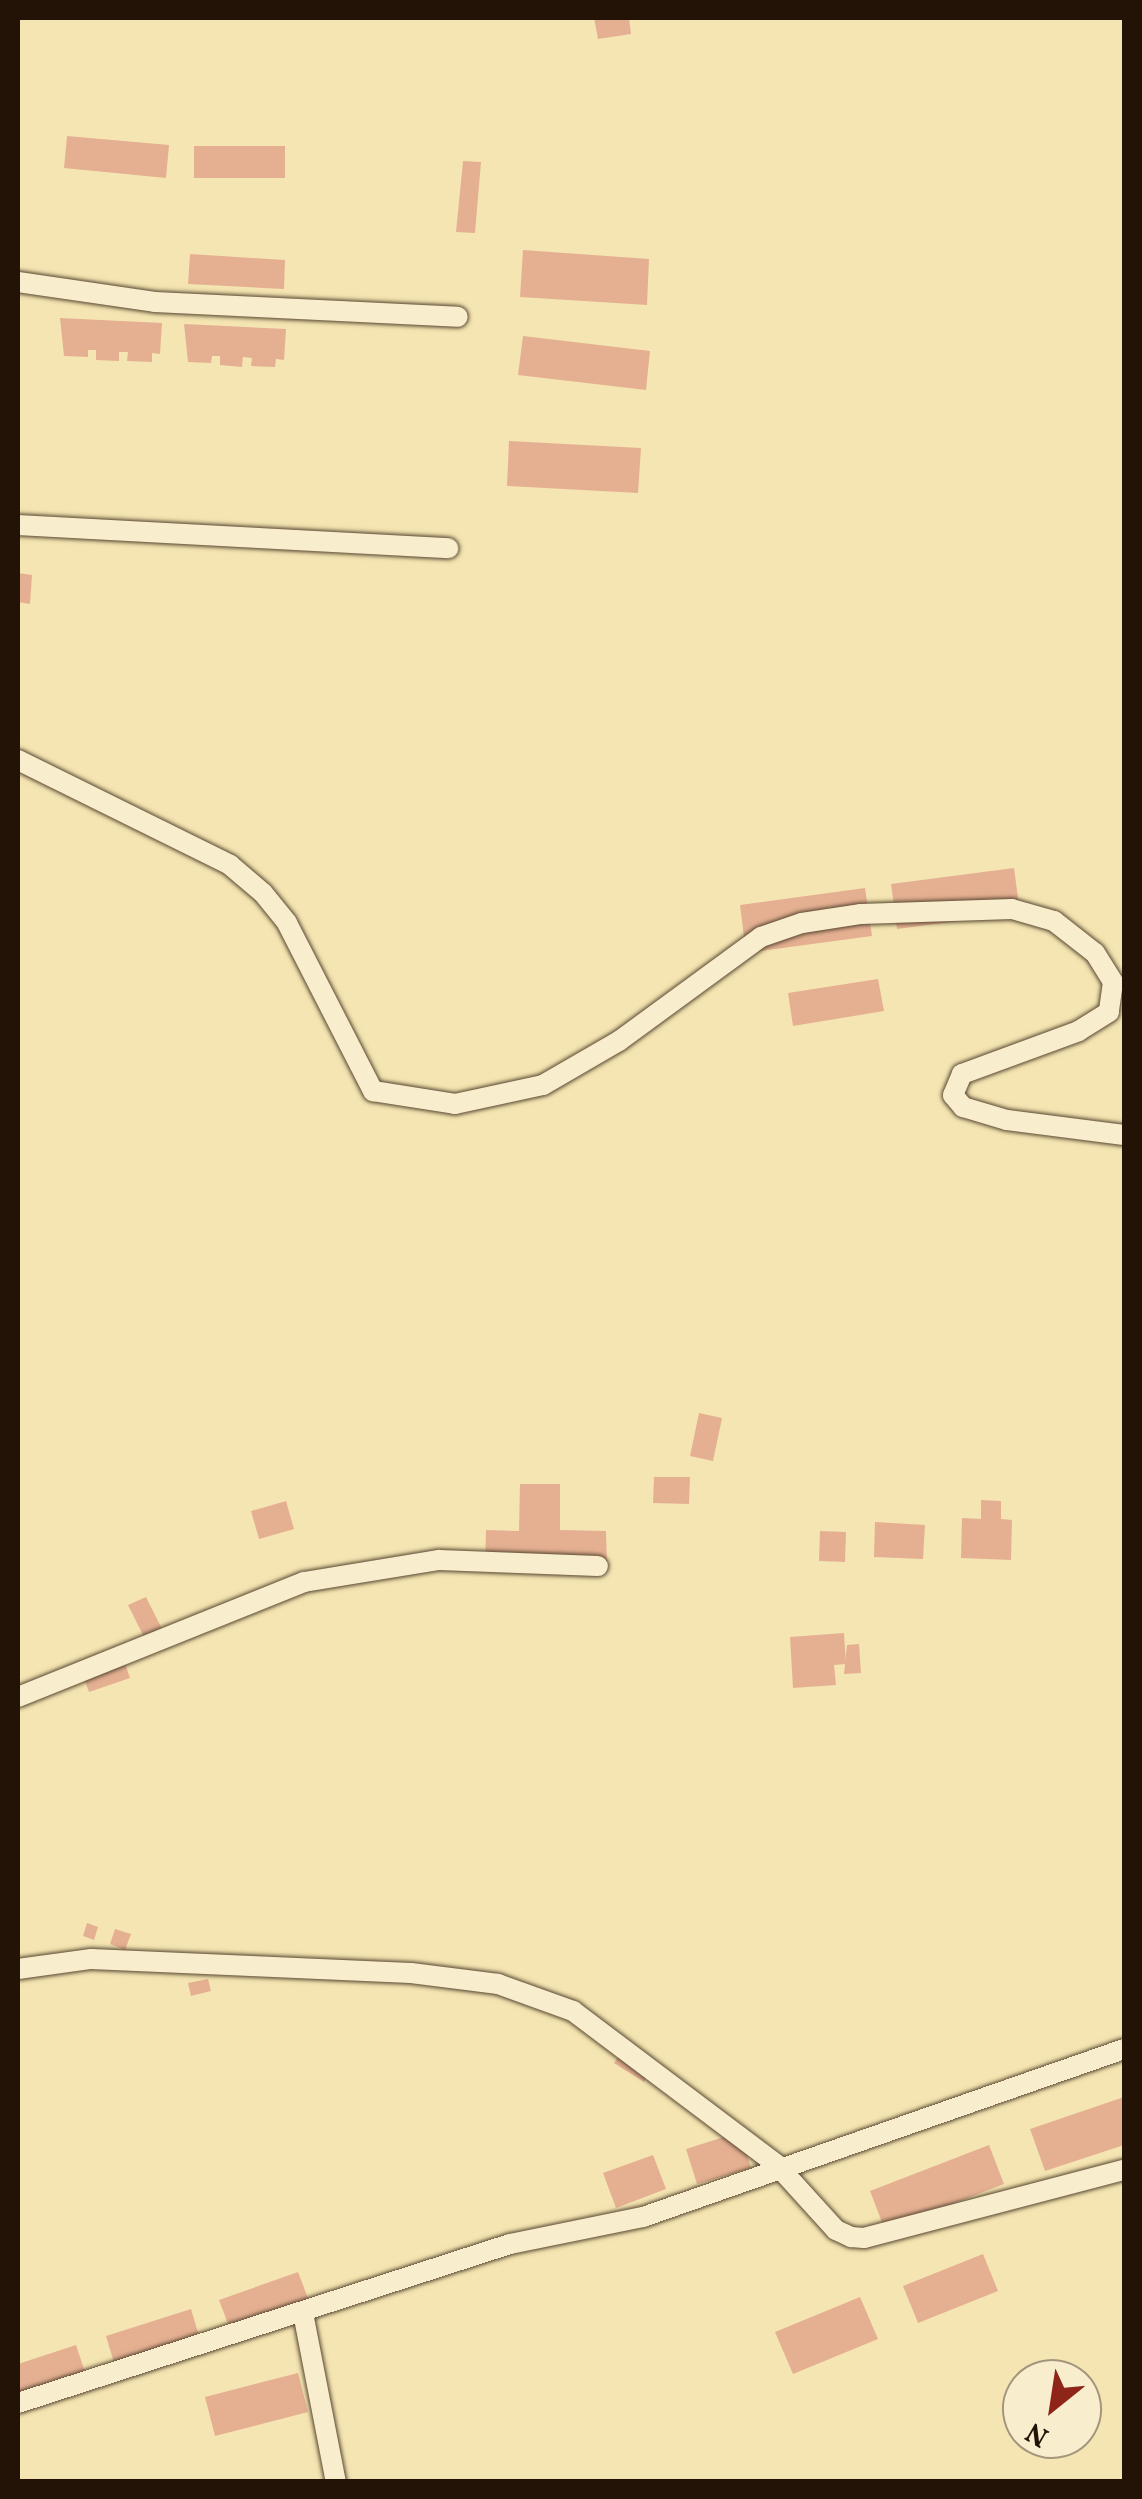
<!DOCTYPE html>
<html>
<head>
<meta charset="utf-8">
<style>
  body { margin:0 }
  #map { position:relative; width:1142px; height:2499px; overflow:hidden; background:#f5e5b2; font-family:Vollkorn,serif }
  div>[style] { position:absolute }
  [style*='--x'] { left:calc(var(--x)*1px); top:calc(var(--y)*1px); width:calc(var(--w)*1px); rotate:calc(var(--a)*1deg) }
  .building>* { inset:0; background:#e5b092 }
  .roads { filter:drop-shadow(0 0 2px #584731) drop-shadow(0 0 2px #584731) }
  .minor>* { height:20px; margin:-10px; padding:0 10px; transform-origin:10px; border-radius:10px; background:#f8eecd }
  span { translate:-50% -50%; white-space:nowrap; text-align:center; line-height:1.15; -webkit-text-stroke:8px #f8eecd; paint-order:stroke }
  .frame { position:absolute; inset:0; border:20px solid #231206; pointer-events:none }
  .north { position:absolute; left:1002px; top:2359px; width:100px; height:100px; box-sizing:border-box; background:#f8eecd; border:2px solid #a3967d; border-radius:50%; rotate:210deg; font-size:28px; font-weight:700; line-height:40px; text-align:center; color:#231206 }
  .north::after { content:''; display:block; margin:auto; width:35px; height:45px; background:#8f2418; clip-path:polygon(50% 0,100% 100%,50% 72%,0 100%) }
</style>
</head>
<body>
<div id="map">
  <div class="building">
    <div style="clip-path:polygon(594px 18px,629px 18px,631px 34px,598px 39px)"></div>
    <div style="clip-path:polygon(67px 136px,169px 145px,166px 178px,64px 168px)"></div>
    <div style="clip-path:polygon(194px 146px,285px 146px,285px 178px,194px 178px)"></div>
    <div style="clip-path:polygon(463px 161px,481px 162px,475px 233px,456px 232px)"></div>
    <div style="clip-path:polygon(523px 250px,649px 259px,647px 305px,520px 297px)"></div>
    <div style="clip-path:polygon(190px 254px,285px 260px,284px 289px,188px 284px)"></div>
    <div style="clip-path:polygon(60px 318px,162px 323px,160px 354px,152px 353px,152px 362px,127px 361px,128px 352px,119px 352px,119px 361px,96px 360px,96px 350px,88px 350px,88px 357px,64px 356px)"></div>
    <div style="clip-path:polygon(184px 324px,286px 329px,284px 360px,276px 359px,275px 367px,251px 366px,252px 358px,243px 357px,242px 367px,220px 365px,220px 356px,212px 356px,211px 363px,188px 362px)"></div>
    <div style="clip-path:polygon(523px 336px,650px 351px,646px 390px,518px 375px)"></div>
    <div style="clip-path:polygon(509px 441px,641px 448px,638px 493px,507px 486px)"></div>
    <div style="clip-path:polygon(18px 573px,32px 575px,30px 604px,18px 602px)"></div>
    <div style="clip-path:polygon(1014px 868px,1020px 913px,897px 929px,891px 884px)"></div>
    <div style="clip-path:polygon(865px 888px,872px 936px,746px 953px,740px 905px)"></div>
    <div style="clip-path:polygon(878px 979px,884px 1011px,793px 1026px,788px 993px)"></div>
    <div style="clip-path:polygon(699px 1413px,722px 1418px,713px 1461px,690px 1456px)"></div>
    <div style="clip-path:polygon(654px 1477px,690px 1477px,689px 1504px,653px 1503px)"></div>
    <div style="clip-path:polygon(520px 1484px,560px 1484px,560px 1530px,606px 1531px,607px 1566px,485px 1566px,486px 1530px,519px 1531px)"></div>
    <div style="clip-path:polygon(981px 1500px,1001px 1501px,1001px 1519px,1012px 1520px,1011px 1560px,961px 1558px,962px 1518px,981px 1519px)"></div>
    <div style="clip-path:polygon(286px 1501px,294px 1529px,259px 1539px,251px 1511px)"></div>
    <div style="clip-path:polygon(875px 1522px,925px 1525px,923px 1559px,874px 1557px)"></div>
    <div style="clip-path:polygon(820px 1531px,846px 1532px,845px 1562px,819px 1561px)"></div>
    <div style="clip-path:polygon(146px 1597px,162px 1629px,144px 1637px,128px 1605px)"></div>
    <div style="clip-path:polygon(844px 1633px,846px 1664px,834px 1665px,836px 1685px,793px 1688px,790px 1637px)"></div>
    <div style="clip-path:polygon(859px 1644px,861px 1673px,844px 1674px,847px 1645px)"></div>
    <div style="clip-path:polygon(120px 1649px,130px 1678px,89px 1692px,79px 1664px)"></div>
    <div style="clip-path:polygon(87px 1923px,98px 1927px,94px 1940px,83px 1936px)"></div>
    <div style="clip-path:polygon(115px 1929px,131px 1934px,125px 1950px,110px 1944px)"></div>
    <div style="clip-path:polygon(208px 1979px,211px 1991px,191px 1996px,188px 1983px)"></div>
    <div style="clip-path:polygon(625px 2046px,655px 2065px,644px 2082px,614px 2063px)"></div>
    <div style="clip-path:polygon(1124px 2097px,1124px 2145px,1045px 2171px,1030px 2129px)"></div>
    <div style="clip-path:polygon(740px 2132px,751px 2168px,697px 2184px,686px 2149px)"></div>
    <div style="clip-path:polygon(989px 2145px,1004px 2184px,885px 2230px,870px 2191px)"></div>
    <div style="clip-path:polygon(653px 2155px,666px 2189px,616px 2208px,603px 2173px)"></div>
    <div style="clip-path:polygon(983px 2254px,998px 2291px,918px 2323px,903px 2286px)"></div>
    <div style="clip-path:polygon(298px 2272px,309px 2301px,230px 2329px,219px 2300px)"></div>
    <div style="clip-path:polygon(860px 2297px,878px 2339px,793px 2374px,775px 2332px)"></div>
    <div style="clip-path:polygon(191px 2309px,200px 2339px,115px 2366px,106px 2336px)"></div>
    <div style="clip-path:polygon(76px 2345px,86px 2375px,18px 2398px,18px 2364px)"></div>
    <div style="clip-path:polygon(298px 2373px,308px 2412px,215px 2436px,205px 2397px)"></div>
  </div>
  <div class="roads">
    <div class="minor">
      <div style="--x:18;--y:282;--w:138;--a:8.3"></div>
      <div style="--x:155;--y:302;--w:303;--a:2.8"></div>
      <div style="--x:18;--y:525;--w:431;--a:3.1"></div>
      <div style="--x:18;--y:760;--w:237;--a:26.3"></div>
      <div style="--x:230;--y:865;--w:43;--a:40.3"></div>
      <div style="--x:263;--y:893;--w:38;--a:51"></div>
      <div style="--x:287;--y:923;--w:189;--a:62.9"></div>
      <div style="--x:373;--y:1091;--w:83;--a:9"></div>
      <div style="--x:455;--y:1104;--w:90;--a:-12.2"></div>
      <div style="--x:543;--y:1085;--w:88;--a:-30.1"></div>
      <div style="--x:619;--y:1041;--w:176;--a:-36.2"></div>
      <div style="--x:761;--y:937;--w:43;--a:-18.9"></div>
      <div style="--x:802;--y:923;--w:60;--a:-8.7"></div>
      <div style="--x:861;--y:914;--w:151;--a:-1.9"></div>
      <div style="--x:1012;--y:909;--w:44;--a:15.9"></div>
      <div style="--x:1054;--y:921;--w:52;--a:38"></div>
      <div style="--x:1095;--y:953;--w:34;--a:58"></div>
      <div style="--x:1113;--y:982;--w:30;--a:98"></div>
      <div style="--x:1109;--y:1012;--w:36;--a:148"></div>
      <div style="--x:1079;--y:1031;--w:125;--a:159.8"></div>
      <div style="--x:962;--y:1074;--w:23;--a:113"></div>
      <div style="--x:953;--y:1095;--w:16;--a:50"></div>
      <div style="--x:963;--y:1107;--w:46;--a:16.5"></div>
      <div style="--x:1007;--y:1120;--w:118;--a:7.3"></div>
      <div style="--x:18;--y:1697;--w:308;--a:-21.9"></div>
      <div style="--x:304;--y:1582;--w:137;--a:-9.3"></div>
      <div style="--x:439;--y:1560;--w:159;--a:2.2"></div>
      <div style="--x:18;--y:1969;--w:74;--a:-7.8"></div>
      <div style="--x:91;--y:1959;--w:320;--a:2.5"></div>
      <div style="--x:411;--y:1973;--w:88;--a:7.2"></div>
      <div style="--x:498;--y:1984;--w:80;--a:19.8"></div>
      <div style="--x:573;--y:2011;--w:256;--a:37"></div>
      <div style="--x:777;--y:2165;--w:88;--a:47.8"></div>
      <div style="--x:836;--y:2230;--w:17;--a:25"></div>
      <div style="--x:851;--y:2237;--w:13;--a:4"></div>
      <div style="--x:864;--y:2238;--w:269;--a:-14.7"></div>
      <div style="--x:303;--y:2313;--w:172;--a:79"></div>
      <div style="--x:18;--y:2403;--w:517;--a:-17.91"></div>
      <div style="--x:510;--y:2244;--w:136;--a:-11.5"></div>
      <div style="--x:643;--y:2217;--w:509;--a:-19.25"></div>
    </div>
  </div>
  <div class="frame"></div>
  <div class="north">N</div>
</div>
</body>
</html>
